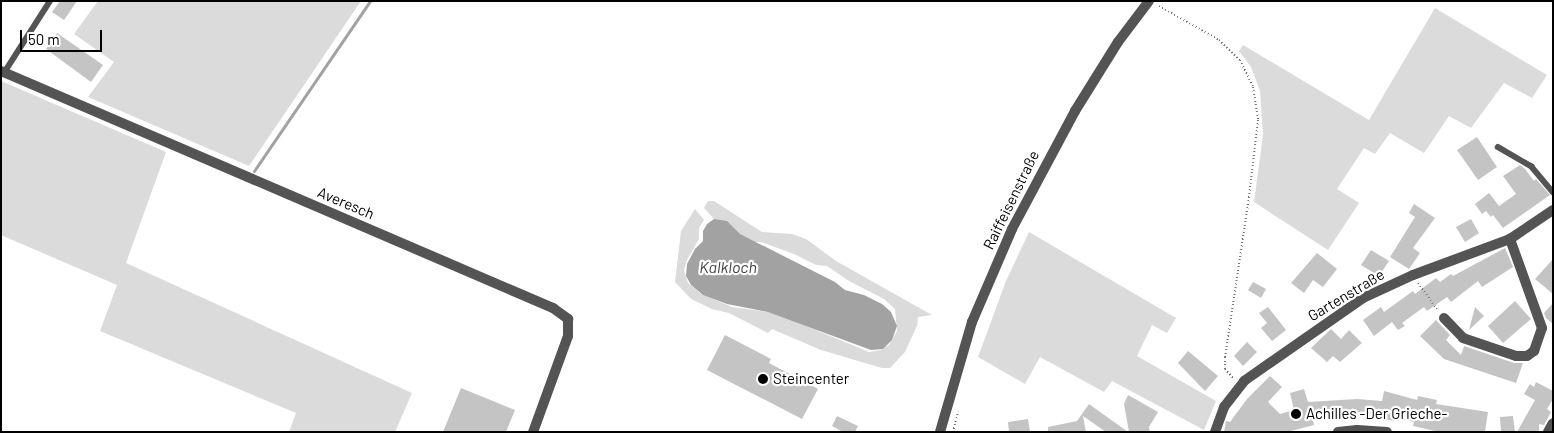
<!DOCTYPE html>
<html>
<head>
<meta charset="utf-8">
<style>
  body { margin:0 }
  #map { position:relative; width:1554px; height:433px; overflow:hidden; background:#fff; font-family:Barlow,sans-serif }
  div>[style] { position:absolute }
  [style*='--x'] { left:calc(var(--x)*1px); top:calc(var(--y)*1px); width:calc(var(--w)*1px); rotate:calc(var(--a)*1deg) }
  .green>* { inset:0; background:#dbdbdb }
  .water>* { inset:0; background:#a2a2a2 }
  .stream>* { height:3px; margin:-1.5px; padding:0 1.5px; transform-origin:1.5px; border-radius:1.5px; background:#a2a2a2 }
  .building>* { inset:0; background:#c4c4c4 }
  .path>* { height:2px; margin-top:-1px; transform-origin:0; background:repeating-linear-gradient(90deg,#767676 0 1px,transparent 0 3.5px) }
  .service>* { height:5.5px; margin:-2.75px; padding:0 2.75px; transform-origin:2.75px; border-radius:2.75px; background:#545454 }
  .minor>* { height:10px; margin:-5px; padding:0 5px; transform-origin:5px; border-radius:5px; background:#545454 }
  .tertiary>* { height:10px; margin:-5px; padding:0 5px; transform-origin:5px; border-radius:5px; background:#545454 }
  .dots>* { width:14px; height:14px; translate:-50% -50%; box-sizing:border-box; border:2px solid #fff; border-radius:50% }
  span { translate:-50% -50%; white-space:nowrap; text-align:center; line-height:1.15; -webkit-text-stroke:4.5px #fff; paint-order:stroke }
  .street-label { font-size:15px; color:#000 }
  .poi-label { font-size:15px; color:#000 }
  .left { translate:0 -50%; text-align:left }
  .water-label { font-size:16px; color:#434343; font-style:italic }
  .frame { position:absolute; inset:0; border:2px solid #000; pointer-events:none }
  .scale { position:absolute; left:20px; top:30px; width:82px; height:22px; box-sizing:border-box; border:2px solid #000; border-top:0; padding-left:6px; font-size:15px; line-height:18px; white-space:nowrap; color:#000; -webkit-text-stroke:4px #fff; paint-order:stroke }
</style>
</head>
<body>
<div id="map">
  <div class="green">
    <div style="clip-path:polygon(98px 1px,361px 1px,249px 166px,88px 97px,114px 62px,74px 34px)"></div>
    <div style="clip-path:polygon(1435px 8px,1547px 75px,1532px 98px,1504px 83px,1471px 128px,1449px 116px,1424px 153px,1390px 133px,1375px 154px,1364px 148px,1337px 189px,1359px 203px,1328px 250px,1254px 202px,1263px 135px,1260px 91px,1251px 67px,1239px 51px,1243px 45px,1369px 120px)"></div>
    <div style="clip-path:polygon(1px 81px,166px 152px,126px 263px,412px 393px,395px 432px,289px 432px,296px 413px,100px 331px,117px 285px,1px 235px)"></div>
    <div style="clip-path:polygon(708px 201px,714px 201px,762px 232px,792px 234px,806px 239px,836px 261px,932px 315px,918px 317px,917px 326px,905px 352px,890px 368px,882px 368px,821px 350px,772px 329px,768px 333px,729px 313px,712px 309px,691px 299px,675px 282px,681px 231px,695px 209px,704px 220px,699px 228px,699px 239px,687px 260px,684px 270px,688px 283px,701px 294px,732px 307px,768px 312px,787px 318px,869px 352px,881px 350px,889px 345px,897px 331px,895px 309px,884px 299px,849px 281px,827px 266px,816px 265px,794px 254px,761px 242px,745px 242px,716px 221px,704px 208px)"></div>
    <div style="clip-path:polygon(1029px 232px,1176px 318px,1167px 333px,1152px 325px,1137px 356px,1216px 401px,1204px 430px,1112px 381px,1104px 392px,1040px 357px,1025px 384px,978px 357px,1006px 281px)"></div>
  </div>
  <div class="water">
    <div style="clip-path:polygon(714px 219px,727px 221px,740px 234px,835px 282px,845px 290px,864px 295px,882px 304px,891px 312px,897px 326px,892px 340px,883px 349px,871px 350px,768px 312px,727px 304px,703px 295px,691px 285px,686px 276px,687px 264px,695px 249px,703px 241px,703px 231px,707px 224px)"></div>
  </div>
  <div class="stream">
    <div style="--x:254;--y:171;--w:206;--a:-55.7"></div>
  </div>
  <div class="building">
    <div style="clip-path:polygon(60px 1px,77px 1px,64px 20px,52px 12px)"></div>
    <div style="clip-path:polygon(57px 33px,103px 65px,91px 82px,46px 49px)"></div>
    <div style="clip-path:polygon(1477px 137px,1497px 167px,1478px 180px,1457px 150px)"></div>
    <div style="clip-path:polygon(1520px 165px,1525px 169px,1534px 181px,1536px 179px,1550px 195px,1503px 228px,1493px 215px,1491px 217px,1486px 211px,1482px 214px,1475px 204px,1489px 193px,1499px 206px,1516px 194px,1503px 176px)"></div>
    <div style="clip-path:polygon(1414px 204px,1435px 218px,1413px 248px,1420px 253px,1409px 269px,1390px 257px,1415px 217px,1409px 213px)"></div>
    <div style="clip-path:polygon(1471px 219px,1479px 233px,1465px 242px,1456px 227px)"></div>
    <div style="clip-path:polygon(1505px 248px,1513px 267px,1482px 287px,1478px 281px,1451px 302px,1447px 297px,1427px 311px,1424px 307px,1402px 323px,1405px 326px,1398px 330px,1392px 322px,1374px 336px,1363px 320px,1381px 307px,1384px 312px,1413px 291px,1415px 294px,1436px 278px,1440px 282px,1451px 274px,1453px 276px)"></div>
    <div style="clip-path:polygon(1371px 250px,1389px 261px,1379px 276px,1361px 265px)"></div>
    <div style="clip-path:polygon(1317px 253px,1337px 269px,1323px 287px,1313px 280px,1304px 293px,1291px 283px)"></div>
    <div style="clip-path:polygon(1553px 259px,1553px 294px,1535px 279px)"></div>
    <div style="clip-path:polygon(1253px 282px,1266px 289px,1261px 298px,1248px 290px)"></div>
    <div style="clip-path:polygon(1515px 301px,1531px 319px,1503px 343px,1488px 326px)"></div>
    <div style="clip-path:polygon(1553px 303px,1553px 324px,1546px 318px,1544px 313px)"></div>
    <div style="clip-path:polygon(1268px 307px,1286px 330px,1272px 341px,1261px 328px,1267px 323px,1259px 313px)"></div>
    <div style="clip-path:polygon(1475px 307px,1484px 316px,1469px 330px)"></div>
    <div style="clip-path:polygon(1436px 320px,1450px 335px,1446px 340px,1461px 355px,1464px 346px,1514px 363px,1523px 363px,1516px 383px,1444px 359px,1420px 336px)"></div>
    <div style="clip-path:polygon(1331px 329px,1341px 339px,1349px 330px,1362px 343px,1340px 362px,1333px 356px,1327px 362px,1311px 348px)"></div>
    <div style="clip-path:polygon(725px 335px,771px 359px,769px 363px,818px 389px,802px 419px,707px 370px)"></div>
    <div style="clip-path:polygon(1247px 342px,1257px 352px,1243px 366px,1234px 356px)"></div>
    <div style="clip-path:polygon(1188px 351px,1218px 376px,1205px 391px,1178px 363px)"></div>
    <div style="clip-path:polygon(1270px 376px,1282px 387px,1268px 402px,1280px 414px,1294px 410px,1290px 393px,1304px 389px,1308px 402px,1357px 399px,1382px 401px,1384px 391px,1417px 400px,1418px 396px,1437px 400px,1436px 404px,1488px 412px,1485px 432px,1439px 432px,1413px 426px,1414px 422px,1394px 418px,1394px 421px,1379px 418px,1380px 416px,1345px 414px,1345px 418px,1313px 420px,1314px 425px,1287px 432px,1224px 432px,1226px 421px,1230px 422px,1247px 399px)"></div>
    <div style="clip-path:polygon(1536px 382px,1553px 391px,1553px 399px,1547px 409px,1551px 412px,1544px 425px,1539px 424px,1539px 432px,1517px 432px,1535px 400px,1524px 394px,1530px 384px,1534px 387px)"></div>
    <div style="clip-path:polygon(461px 388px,515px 410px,506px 432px,443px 432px)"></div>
    <div style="clip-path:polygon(1128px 395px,1158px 412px,1149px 427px,1150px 432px,1129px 432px,1124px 404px)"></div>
    <div style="clip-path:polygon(1089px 404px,1128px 432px,1106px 432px,1083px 416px,1086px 432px,1048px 432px,1048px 427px,1077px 421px)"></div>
    <div style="clip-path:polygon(837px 416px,858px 426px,855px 432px,843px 432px,832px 426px)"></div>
    <div style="clip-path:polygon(1513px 416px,1515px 432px,1501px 432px,1500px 417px)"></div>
    <div style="clip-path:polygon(1028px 419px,1030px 432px,1009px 432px,1008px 422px)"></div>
  </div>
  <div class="path">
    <div style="--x:1159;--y:6;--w:69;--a:29.5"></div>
    <div style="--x:1219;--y:40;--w:29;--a:44"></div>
    <div style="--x:1240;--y:60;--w:30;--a:64"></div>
    <div style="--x:1253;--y:87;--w:33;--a:81"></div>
    <div style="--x:1258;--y:120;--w:78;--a:96.7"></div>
    <div style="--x:1249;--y:197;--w:162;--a:98.5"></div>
    <div style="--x:1225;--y:357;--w:12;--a:90"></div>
    <div style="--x:1225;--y:369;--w:12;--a:48"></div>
    <div style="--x:1418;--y:283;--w:32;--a:54"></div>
    <div style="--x:953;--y:432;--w:21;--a:-76"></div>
  </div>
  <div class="service">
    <div style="--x:4;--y:73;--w:85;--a:-57.4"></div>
    <div style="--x:1498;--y:147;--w:39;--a:30"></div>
    <div style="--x:1532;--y:167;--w:33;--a:50"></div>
  </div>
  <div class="minor">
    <div style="--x:1;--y:71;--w:601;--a:23.24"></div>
    <div style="--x:553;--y:308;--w:19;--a:36"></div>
    <div style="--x:568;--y:319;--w:17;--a:90"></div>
    <div style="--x:568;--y:336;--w:102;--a:110"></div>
    <div style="--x:1444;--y:318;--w:28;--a:46"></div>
    <div style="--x:1463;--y:338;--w:56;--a:18.8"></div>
    <div style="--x:1516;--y:356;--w:11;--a:0"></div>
    <div style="--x:1527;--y:356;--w:9;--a:-36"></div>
    <div style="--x:1534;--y:351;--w:24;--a:-71"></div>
    <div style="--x:1542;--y:328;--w:95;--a:-109.8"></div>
    <div style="--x:1215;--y:432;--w:27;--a:-70"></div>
    <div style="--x:1224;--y:407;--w:33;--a:-52"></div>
    <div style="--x:1244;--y:381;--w:145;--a:-34.9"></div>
    <div style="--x:1363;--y:298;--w:55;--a:-24.7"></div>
    <div style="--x:1413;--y:275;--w:103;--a:-20.4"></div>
    <div style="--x:1510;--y:239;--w:52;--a:-34"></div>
    <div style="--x:1338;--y:432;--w:19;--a:-6"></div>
    <div style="--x:1357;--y:430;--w:30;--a:4"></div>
    <div style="--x:1548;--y:432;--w:10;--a:-61"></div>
  </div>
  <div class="tertiary">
    <div style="--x:940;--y:432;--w:115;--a:-73.8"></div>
    <div style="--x:972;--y:322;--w:101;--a:-66.7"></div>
    <div style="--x:1012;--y:229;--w:134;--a:-61.9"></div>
    <div style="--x:1075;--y:111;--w:81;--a:-58.1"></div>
    <div style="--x:1118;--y:42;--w:51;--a:-52.9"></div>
  </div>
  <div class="dots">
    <div style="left:763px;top:379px;background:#000"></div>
    <div style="left:1296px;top:414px;background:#000"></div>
  </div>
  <div class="street-label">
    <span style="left:1011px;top:200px;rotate:-64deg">Raiffeisenstraße</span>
    <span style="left:346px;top:203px;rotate:23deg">Averesch</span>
    <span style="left:1346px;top:295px;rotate:-31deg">Gartenstraße</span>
  </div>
  <div class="poi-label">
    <span class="left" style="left:773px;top:379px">Steincenter</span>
    <span class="left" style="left:1306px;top:414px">Achilles -Der Grieche-</span>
  </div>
  <div class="water-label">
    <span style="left:728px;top:267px">Kalkloch</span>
  </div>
  <div class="frame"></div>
  <div class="scale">50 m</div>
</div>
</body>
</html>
